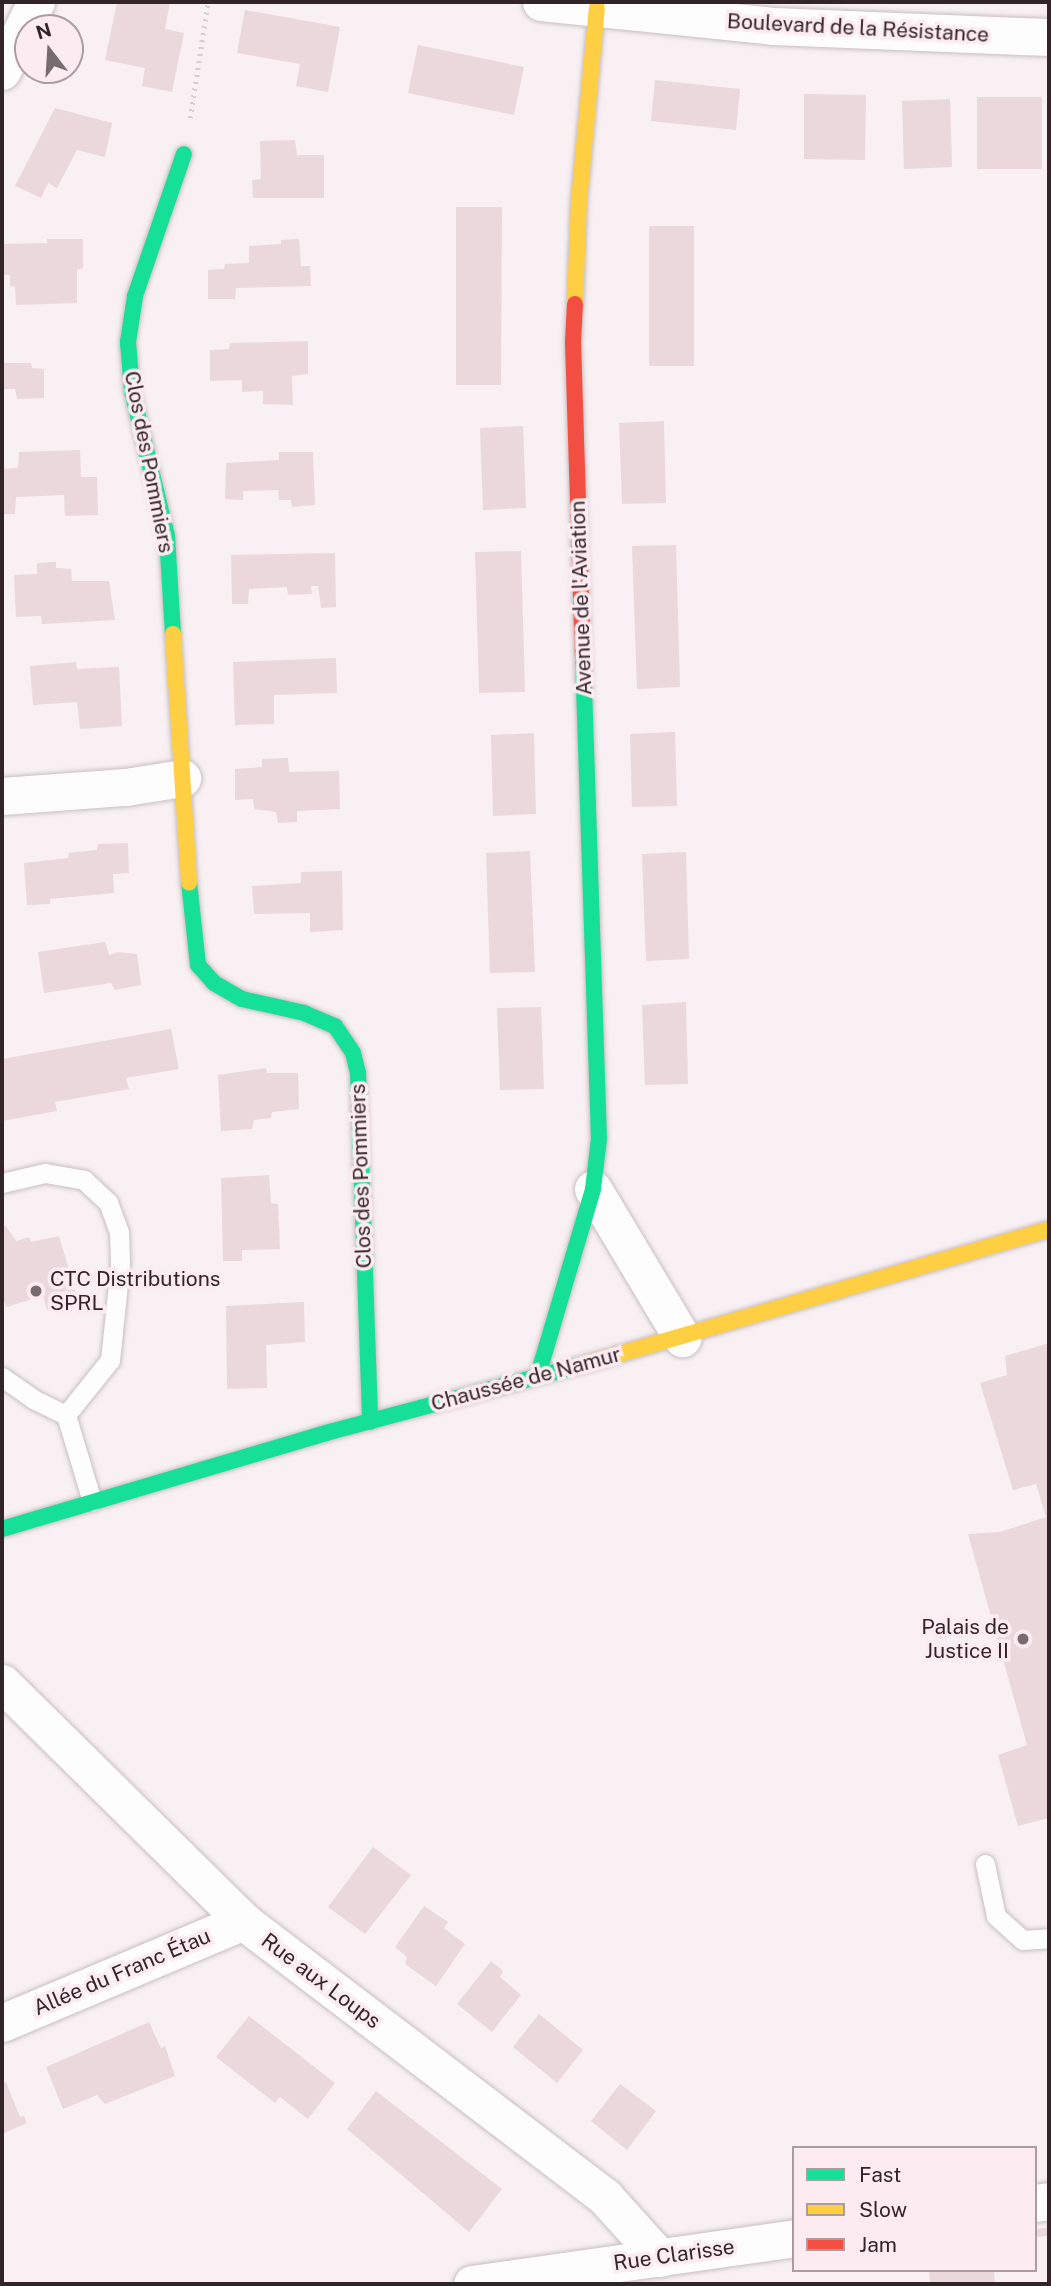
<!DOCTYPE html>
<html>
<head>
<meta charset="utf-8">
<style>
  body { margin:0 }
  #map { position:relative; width:1051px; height:2286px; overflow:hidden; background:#f8f0f2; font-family:"Public Sans",sans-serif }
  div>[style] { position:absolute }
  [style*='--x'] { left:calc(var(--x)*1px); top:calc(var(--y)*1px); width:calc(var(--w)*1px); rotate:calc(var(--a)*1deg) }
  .building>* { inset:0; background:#ead8dd }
  .path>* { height:4.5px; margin-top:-2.25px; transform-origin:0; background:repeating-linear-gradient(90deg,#d4d0d1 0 2px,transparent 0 7px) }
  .roads { filter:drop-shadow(0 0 2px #c9bec2) drop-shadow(0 0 2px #c9bec2) }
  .lane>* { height:19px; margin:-9.5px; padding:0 9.5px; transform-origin:9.5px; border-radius:9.5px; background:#fefdfd }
  .street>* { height:37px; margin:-18.5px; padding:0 18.5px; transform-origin:18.5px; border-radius:18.5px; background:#fefdfd }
  .fast>* { height:16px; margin:-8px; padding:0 8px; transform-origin:8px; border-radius:8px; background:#16e098 }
  .slow>* { height:16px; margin:-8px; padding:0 8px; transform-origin:8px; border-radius:8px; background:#ffcf43 }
  .jam>* { height:16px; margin:-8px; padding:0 8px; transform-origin:8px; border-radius:8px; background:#f24e42 }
  .dots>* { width:19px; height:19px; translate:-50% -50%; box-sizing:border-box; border:4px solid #fcecf1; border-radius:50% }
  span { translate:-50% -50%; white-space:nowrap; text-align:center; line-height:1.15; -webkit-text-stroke:7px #fcecf1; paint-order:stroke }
  .street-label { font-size:21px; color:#322428 }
  .poi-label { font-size:21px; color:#322428 }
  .left { translate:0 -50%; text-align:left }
  .right { translate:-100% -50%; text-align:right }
  .frame { position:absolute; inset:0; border:4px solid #322428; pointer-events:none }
  .legend { position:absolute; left:792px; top:2146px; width:245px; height:126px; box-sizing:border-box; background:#fcecf1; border:2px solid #ab9ca1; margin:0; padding:9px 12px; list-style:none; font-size:21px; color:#322428 }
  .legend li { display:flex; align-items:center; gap:14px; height:35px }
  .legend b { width:35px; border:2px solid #ab9ca1 }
  .north { position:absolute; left:14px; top:14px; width:70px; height:70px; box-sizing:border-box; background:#fcecf1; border:2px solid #ab9ca1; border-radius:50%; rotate:343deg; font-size:19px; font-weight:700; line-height:28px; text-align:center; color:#322428 }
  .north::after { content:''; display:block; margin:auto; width:24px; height:32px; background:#776b6f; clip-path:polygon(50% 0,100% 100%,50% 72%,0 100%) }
</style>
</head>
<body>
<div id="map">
  <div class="building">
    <div style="clip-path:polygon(117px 2px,170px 2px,165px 29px,184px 33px,172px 92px,142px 86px,145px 68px,105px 60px)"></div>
    <div style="clip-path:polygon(245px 10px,340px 27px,328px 92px,296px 86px,300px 64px,237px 53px)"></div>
    <div style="clip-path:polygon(418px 45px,524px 67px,514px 115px,408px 93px)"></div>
    <div style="clip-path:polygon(655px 80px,740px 89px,736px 130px,651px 121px)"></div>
    <div style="clip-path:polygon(804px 94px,866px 95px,865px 160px,804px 159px)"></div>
    <div style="clip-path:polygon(977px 97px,1042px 97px,1042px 169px,977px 169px)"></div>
    <div style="clip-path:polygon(950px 99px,952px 167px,904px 169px,902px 101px)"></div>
    <div style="clip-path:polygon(55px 108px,112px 123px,105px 157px,77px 150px,57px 188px,48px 183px,41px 198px,15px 186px)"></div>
    <div style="clip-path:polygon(295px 140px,297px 155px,324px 155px,324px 198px,253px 198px,252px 180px,261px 179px,260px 141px)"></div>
    <div style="clip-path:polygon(456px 207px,502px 207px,501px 385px,456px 385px)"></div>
    <div style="clip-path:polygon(649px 226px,694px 226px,694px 366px,649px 366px)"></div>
    <div style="clip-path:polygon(47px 239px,83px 239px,83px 268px,77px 270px,77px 303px,16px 305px,15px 287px,10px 286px,10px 275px,2px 275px,2px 244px,47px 243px)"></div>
    <div style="clip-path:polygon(299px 239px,301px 266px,310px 266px,311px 286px,236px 288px,235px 299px,208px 299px,208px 270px,224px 269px,225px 264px,249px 263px,249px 246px,281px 244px,281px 240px)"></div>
    <div style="clip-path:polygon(308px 341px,308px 374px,292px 376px,293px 405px,263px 404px,263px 391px,242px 392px,242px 380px,210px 381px,210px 350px,229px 349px,230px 343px)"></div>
    <div style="clip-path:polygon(2px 363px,31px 363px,32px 368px,44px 369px,44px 398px,17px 399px,15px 389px,2px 389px)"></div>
    <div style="clip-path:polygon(664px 421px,666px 503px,622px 504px,619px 423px)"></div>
    <div style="clip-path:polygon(523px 426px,526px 508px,483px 510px,480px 428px)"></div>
    <div style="clip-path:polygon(80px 450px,81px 477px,97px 477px,98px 515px,65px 516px,64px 495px,16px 497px,15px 514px,2px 514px,2px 469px,18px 468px,19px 452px)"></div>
    <div style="clip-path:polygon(279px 452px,313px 452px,315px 505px,292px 507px,291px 500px,279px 500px,278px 490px,243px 491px,243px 500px,225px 499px,226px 463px,279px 460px)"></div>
    <div style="clip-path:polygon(676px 545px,680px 687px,637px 689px,632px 546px)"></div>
    <div style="clip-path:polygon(521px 551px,525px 692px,479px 693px,475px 552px)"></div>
    <div style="clip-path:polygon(335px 553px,336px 607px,321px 608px,318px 586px,311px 586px,312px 594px,288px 595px,287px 587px,249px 589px,248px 604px,232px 604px,231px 555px)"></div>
    <div style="clip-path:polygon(56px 562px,56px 568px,71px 569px,72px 581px,109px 581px,115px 620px,42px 624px,41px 616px,16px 617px,14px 575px,37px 574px,37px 563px)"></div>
    <div style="clip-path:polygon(336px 658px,337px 693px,274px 695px,274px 724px,235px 725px,233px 662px)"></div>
    <div style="clip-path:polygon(76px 662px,77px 669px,119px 667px,122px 726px,80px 729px,77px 702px,33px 705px,30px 666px)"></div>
    <div style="clip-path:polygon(675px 732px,677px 806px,632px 807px,630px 734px)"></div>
    <div style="clip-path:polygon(534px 733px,536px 814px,493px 816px,491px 735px)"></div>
    <div style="clip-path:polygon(288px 758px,289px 772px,339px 771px,340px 809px,297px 811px,297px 822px,278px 823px,276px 812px,254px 809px,253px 799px,235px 800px,235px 769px,262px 767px,262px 759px)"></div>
    <div style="clip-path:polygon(128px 843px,129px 873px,113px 874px,114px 893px,50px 899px,50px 904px,27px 905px,24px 863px,68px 858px,69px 853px,97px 850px,98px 844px)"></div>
    <div style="clip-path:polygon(530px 851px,535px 972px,490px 973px,486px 853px)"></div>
    <div style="clip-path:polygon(686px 852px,689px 959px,646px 961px,642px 854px)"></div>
    <div style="clip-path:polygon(342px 871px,343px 930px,310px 932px,310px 913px,254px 914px,252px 886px,301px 883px,301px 872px)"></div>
    <div style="clip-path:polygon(105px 942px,109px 955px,118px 952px,137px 954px,141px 985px,115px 990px,111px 983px,44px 993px,38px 952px)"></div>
    <div style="clip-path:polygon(686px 1002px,688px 1084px,645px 1085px,642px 1005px)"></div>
    <div style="clip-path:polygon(541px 1007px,544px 1089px,500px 1090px,497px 1008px)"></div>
    <div style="clip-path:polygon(171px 1029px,179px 1069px,126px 1078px,129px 1089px,55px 1102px,57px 1111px,2px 1121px,2px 1059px)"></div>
    <div style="clip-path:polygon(266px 1068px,267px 1073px,298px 1073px,299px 1109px,272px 1112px,271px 1118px,254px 1120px,252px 1129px,221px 1131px,218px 1075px)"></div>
    <div style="clip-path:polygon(269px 1175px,271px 1203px,278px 1204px,280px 1249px,242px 1250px,242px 1261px,223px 1261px,221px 1178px)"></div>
    <div style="clip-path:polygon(6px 1226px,16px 1241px,29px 1237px,31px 1242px,59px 1236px,78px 1300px,58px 1311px,53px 1308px,47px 1310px,43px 1296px,6px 1307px,2px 1294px,2px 1227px)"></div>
    <div style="clip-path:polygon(304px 1302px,305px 1342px,266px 1345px,267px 1388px,227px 1389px,226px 1306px)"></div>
    <div style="clip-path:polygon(1049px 1343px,1049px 1818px,1018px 1826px,998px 1755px,1027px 1745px,968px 1534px,1000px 1532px,1046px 1517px,1036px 1484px,1013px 1490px,980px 1383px,1007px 1375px,1005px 1356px)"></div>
    <div style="clip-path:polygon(373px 1847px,411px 1875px,365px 1934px,328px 1907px)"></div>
    <div style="clip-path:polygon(424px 1906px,448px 1922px,444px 1928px,465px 1944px,436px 1986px,405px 1964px,407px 1957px,395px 1947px)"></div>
    <div style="clip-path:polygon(491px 1961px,503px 1971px,500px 1977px,521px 1995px,492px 2032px,457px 2004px)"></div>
    <div style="clip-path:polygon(539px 2014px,583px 2050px,557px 2083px,513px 2047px)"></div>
    <div style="clip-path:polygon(249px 2016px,335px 2083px,308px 2119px,280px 2097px,275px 2103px,216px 2057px)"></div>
    <div style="clip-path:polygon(149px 2022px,161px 2048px,165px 2046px,175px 2076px,105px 2104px,97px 2095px,63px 2109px,46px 2067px)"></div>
    <div style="clip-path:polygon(6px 2082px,20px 2117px,24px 2116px,27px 2123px,2px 2134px,2px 2084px)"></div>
    <div style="clip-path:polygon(620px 2084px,656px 2111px,627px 2150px,591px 2121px)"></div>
    <div style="clip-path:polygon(376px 2091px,502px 2189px,469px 2232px,347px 2129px)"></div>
    <div style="clip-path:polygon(1049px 2227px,1049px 2236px,1037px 2237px,1036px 2229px)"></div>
    <div style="clip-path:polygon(929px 2270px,994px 2270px,995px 2284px,930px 2284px)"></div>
  </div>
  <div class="path">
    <div style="--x:190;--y:118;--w:117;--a:-81.2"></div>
  </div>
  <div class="roads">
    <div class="lane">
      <div style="--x:2;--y:1183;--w:44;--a:-13.1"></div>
      <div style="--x:45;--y:1173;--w:40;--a:10"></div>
      <div style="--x:84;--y:1180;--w:33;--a:43"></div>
      <div style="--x:108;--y:1202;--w:32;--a:70"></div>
      <div style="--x:119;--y:1232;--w:33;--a:88"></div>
      <div style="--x:120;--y:1265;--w:96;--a:96"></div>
      <div style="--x:110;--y:1360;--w:70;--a:128.7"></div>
      <div style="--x:2;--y:1377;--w:38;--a:35"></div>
      <div style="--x:33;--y:1399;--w:37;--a:26"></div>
      <div style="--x:66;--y:1415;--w:90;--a:73.2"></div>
      <div style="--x:985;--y:1864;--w:53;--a:78.1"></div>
      <div style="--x:996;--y:1916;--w:36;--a:42"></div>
      <div style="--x:1023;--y:1940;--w:26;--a:-4"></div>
    </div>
    <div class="street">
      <div style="--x:541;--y:2;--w:233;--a:5.9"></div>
      <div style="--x:773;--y:26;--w:276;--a:2.3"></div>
      <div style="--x:2;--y:71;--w:77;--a:-63.8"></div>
      <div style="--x:2;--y:796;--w:124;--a:-4.2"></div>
      <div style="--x:126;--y:787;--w:57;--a:-9.1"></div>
      <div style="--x:593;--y:1189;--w:174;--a:59.1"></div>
      <div style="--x:2;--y:1683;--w:339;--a:44.6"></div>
      <div style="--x:243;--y:1921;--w:455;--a:37.3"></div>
      <div style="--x:605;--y:2197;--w:82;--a:48"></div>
      <div style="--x:2;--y:2023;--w:262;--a:-22.9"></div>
      <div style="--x:1035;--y:2203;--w:14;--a:-8"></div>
      <div style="--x:472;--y:2284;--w:325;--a:-8.1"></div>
    </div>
    <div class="fast">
      <div style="--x:173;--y:634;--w:98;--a:-93.5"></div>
      <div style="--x:167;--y:536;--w:149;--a:-103.6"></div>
      <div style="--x:132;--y:391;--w:49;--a:-94.7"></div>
      <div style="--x:128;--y:342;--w:47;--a:-81.3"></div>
      <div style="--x:135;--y:296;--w:150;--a:-71"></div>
      <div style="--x:189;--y:882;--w:83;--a:83.8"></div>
      <div style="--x:198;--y:965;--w:24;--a:48"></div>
      <div style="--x:214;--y:983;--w:32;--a:30"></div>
      <div style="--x:242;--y:999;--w:64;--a:12.7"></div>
      <div style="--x:304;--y:1013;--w:34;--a:23"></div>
      <div style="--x:335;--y:1026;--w:32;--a:56"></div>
      <div style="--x:353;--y:1053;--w:21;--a:76"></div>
      <div style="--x:358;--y:1073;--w:349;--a:88"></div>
      <div style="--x:538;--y:1375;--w:194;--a:-73.5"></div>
      <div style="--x:593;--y:1189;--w:50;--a:-83.2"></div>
      <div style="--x:599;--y:1139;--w:482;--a:-91.9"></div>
      <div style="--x:2;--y:1529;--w:338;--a:-16.5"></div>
      <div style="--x:326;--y:1433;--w:265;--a:-14.9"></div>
    </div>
    <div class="slow">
      <div style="--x:575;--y:304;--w:103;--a:-87.8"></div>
      <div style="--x:579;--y:201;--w:194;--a:-84.7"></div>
      <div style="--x:173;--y:634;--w:249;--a:86.3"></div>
      <div style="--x:582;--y:1365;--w:486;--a:-16.2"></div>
    </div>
    <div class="jam">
      <div style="--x:575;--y:304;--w:38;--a:93"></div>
      <div style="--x:573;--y:342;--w:315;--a:88.2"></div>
    </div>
  </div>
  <div class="dots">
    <div style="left:36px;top:1291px;background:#776b6f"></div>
    <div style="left:1023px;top:1639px;background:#776b6f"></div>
  </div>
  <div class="street-label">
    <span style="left:858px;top:28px;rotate:3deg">Boulevard de la Résistance</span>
    <span style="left:149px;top:462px;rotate:79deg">Clos des Pommiers</span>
    <span style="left:581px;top:598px;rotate:-92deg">Avenue de l'Aviation</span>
    <span style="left:361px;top:1176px;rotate:-92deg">Clos des Pommiers</span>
    <span style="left:526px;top:1379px;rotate:-15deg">Chaussée de Namur</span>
    <span style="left:122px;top:1972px;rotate:-23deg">Allée du Franc Étau</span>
    <span style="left:321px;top:1981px;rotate:37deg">Rue aux Loups</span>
    <span style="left:674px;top:2255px;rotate:-8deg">Rue Clarisse</span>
  </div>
  <div class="poi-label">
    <span class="left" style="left:50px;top:1291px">CTC Distributions<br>SPRL</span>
    <span class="right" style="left:1009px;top:1639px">Palais de<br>Justice II</span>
  </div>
  <div class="frame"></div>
  <ul class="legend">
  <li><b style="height:9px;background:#16e098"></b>Fast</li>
  <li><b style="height:9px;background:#ffcf43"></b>Slow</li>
  <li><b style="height:9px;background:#f24e42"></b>Jam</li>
  </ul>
  <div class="north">N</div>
</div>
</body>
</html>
